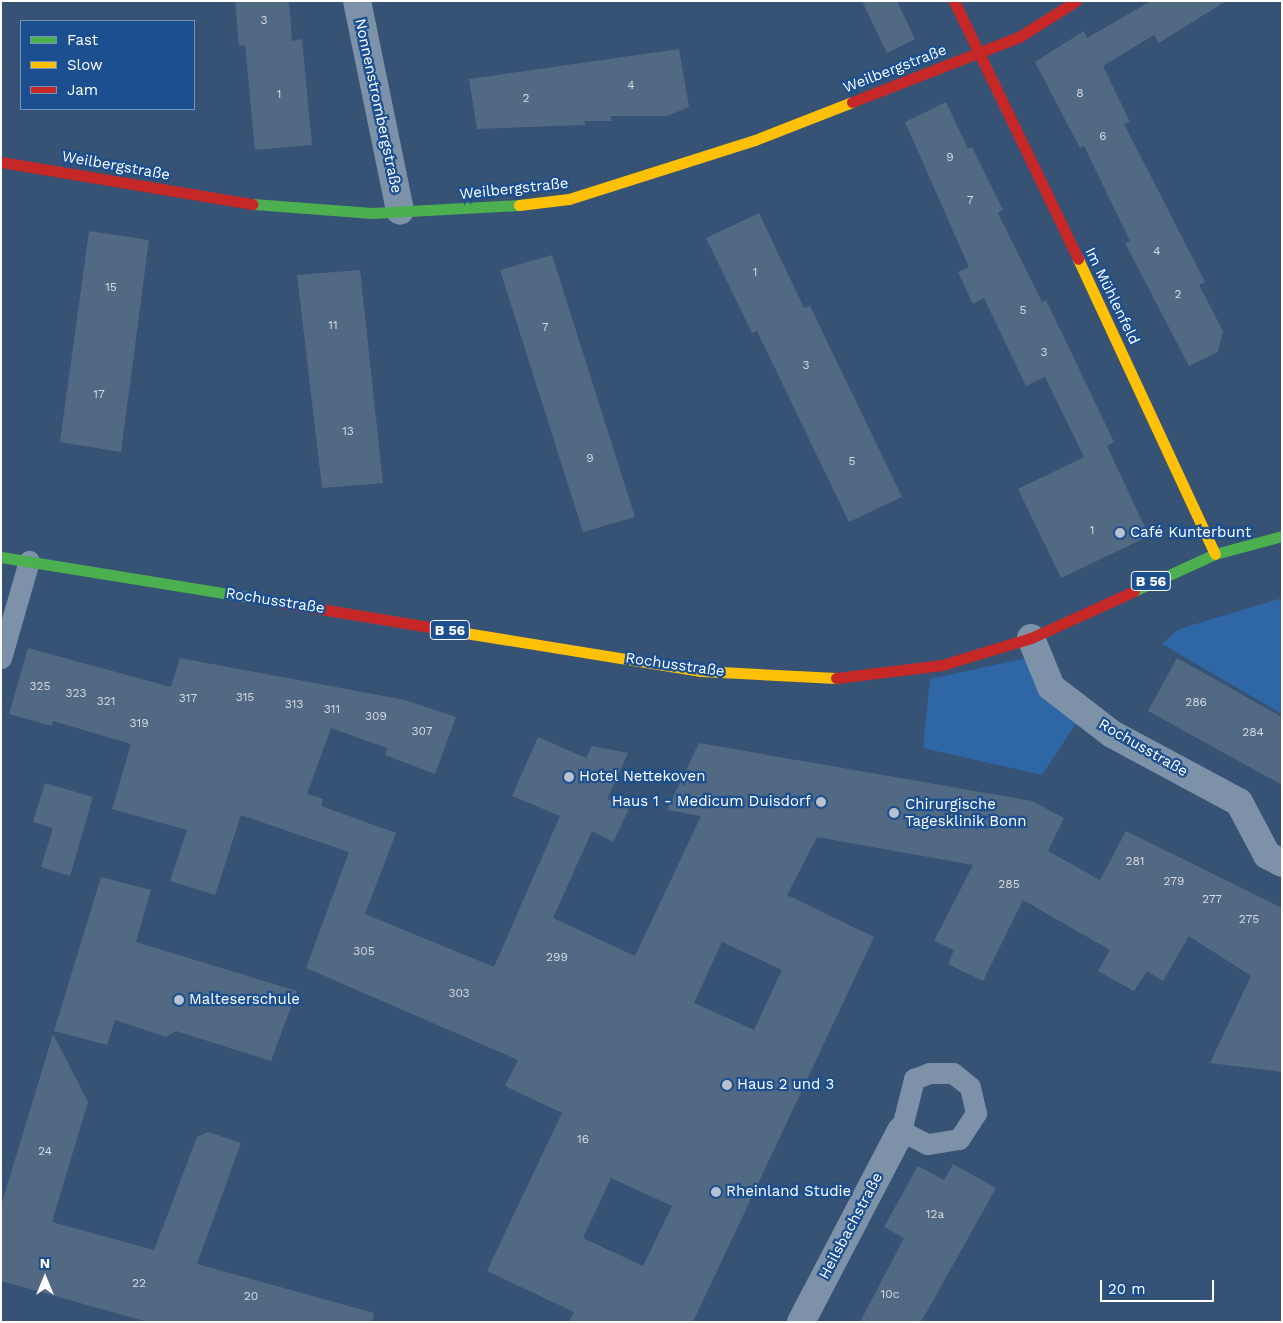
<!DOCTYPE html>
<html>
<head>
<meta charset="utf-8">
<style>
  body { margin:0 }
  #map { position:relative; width:1283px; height:1323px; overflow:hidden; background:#365274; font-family:"Work Sans",sans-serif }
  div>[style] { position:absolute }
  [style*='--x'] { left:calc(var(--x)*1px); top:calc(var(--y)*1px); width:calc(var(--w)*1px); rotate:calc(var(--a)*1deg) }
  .green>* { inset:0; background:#2f66a5 }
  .building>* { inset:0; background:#526984 }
  .lane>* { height:21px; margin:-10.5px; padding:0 10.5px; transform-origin:10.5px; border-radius:10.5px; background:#7d92a8 }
  .street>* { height:28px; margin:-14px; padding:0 14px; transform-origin:14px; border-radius:14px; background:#7d92a8 }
  .fast>* { height:11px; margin:-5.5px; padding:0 5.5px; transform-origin:5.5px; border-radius:5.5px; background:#4caf50 }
  .slow>* { height:11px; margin:-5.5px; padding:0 5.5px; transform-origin:5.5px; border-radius:5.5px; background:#ffc107 }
  .jam>* { height:11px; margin:-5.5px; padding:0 5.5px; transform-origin:5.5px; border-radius:5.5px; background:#c62828 }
  .dots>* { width:14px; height:14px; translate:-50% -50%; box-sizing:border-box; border:2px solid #1b4f8f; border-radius:50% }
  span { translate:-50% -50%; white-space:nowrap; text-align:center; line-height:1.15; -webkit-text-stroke:4.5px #1b4f8f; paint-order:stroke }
  .number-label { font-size:12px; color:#d4dae0 }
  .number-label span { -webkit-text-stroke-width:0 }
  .shield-label span { padding:1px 4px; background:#1b4f8f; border:1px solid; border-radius:4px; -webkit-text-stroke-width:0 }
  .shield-label { font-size:14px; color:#fff; font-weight:700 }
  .street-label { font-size:15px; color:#fff }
  .poi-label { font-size:15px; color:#fff }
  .left { translate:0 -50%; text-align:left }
  .right { translate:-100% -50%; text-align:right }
  .frame { position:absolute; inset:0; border:2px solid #fff; pointer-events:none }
  .legend { position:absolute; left:20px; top:20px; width:175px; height:90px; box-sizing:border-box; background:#1b4f8f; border:1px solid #7695bc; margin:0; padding:6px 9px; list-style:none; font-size:15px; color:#fff }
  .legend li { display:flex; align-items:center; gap:10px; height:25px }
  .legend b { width:25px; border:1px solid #7695bc }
  .north { position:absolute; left:20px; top:1253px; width:50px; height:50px; -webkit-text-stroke:4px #1b4f8f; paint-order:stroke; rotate:0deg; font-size:14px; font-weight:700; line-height:20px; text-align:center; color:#fff }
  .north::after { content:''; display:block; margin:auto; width:18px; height:22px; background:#fff; clip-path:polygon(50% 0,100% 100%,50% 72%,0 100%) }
  .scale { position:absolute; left:1100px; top:1280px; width:114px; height:22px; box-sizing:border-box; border:2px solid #fff; border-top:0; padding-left:6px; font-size:15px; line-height:18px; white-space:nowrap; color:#fff; -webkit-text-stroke:4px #1b4f8f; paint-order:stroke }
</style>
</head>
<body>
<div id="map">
  <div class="green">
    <div style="clip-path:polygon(1282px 598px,1282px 714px,1162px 644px,1179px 629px)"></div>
    <div style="clip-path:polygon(1026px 658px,1077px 722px,1042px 775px,923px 748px,930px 679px)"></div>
  </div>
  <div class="building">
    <div style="clip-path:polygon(235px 1px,289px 1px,292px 41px,302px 39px,312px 145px,255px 150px,245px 45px,239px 46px)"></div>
    <div style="clip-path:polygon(862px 1px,897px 1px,915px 39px,887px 53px)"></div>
    <div style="clip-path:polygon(1151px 1px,1226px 1px,1159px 43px,1154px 35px,1103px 66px,1130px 122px,1124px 124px,1205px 282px,1199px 285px,1223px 331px,1218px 352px,1189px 366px,1125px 243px,1130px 241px,1084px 146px,1080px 148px,1035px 62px,1084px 31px,1087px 38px)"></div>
    <div style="clip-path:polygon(679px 49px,689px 107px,667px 116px,610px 116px,612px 121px,584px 121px,586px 125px,477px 129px,469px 79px)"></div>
    <div style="clip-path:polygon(946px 102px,968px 149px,972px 147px,1003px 210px,998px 213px,1042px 302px,1046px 300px,1114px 442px,1107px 446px,1149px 536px,1061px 578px,1018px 489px,1084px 457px,1045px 377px,1026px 386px,984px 298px,973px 304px,958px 272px,969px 267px,905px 122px)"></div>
    <div style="clip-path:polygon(759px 213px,804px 308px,810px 306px,902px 497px,849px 522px,757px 331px,752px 333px,706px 238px)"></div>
    <div style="clip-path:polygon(89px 231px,149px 240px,121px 452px,60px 442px)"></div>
    <div style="clip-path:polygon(552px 255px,635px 517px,583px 532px,500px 270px)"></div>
    <div style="clip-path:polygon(360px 270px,383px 483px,322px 488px,297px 275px)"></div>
    <div style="clip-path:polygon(evenodd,28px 648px,171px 687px,180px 658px,405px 700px,456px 717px,435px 774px,385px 755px,387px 748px,331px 728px,307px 794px,323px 799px,321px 806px,396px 833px,365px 914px,494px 967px,560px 816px,512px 796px,538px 737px,586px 758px,592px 746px,628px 753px,607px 799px,629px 809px,613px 842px,592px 831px,553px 918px,635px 956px,701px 816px,667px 810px,699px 743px,1032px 801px,1064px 818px,1048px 851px,1100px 880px,1126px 831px,1282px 908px,1282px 1072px,1210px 1063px,1251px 976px,1189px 936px,1163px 981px,1147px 971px,1134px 991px,1098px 971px,1110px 950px,1023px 900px,983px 981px,948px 964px,954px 950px,934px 941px,973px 865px,817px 837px,787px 895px,874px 937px,693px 1322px,569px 1322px,574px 1312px,487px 1271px,562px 1113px,505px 1086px,518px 1060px,306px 968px,349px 852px,241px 815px,215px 895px,170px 881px,187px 830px,112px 809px,131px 744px,53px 721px,52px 726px,9px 714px,28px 648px,722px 942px,782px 970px,754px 1030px,694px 1003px,722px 942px,28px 648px,611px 1178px,672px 1206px,643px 1266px,583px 1238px,611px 1178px)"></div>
    <div style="clip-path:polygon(1177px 658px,1282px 717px,1282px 785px,1148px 711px)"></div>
    <div style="clip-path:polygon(45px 783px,93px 797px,70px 876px,41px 867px,53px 828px,33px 822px)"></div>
    <div style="clip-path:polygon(101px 877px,151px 890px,136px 942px,297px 991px,271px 1061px,176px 1031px,166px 1037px,115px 1020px,107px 1045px,54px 1031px)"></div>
    <div style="clip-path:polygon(53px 1034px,88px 1102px,52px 1222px,154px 1250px,197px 1137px,208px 1132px,241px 1143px,197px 1264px,374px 1313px,372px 1322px,148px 1322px,1px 1281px,1px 1206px)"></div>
    <div style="clip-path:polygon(953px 1164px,996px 1188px,921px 1322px,860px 1322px,904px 1238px,884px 1227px,918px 1166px,944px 1180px)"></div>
  </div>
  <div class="lane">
    <div style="--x:1;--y:658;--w:101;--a:-73.9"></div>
    <div style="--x:930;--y:1073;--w:23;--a:0"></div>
    <div style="--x:953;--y:1073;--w:22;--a:39"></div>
    <div style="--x:970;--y:1087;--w:27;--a:77"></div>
    <div style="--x:976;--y:1113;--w:31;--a:123"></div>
    <div style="--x:959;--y:1139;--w:32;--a:171"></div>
    <div style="--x:927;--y:1144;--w:29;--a:-153"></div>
    <div style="--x:901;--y:1131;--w:54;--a:-76"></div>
    <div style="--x:914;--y:1079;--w:17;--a:-21"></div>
  </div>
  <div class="street">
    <div style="--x:357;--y:1;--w:214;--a:78.4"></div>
    <div style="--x:1031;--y:638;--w:53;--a:67.8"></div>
    <div style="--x:1051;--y:687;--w:77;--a:37.6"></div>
    <div style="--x:1112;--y:734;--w:144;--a:28.2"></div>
    <div style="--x:1239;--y:802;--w:60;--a:62.2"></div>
    <div style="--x:1267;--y:855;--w:17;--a:28"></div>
    <div style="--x:801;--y:1322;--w:216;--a:-62.4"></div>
  </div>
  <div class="fast">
    <div style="--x:253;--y:204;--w:119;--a:4.3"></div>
    <div style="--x:372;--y:213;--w:147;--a:-3.1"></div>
    <div style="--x:1;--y:557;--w:281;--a:9.2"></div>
    <div style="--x:1134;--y:591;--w:89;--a:-24.6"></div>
    <div style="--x:1215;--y:554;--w:69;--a:-15"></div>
  </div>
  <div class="slow">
    <div style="--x:519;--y:205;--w:50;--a:-6.8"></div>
    <div style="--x:569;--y:199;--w:195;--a:-17.6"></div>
    <div style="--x:755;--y:140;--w:104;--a:-21.4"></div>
    <div style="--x:1078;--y:259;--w:325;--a:65.1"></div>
    <div style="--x:447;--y:630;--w:257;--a:9.2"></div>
    <div style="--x:701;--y:671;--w:135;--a:3"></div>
  </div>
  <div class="jam">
    <div style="--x:954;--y:1;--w:286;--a:64.3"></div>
    <div style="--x:852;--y:102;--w:179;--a:-21.3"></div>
    <div style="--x:1019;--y:37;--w:67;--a:-32.3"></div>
    <div style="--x:1;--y:162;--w:255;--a:9.5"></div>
    <div style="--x:278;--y:602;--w:171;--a:9.4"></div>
    <div style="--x:836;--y:678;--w:107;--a:-7"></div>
    <div style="--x:942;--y:665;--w:93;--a:-16.9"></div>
    <div style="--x:1031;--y:638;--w:113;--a:-24.5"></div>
  </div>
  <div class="dots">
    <div style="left:1120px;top:533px;background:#b9c2ce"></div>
    <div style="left:569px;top:777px;background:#b9c2ce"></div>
    <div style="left:821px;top:802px;background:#b9c2ce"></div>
    <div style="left:894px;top:813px;background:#b9c2ce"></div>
    <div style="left:179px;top:1000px;background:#b9c2ce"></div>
    <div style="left:727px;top:1085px;background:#b9c2ce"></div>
    <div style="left:716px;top:1192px;background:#b9c2ce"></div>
  </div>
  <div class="number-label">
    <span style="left:264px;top:21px">3</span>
    <span style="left:631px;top:86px">4</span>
    <span style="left:1080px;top:94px">8</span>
    <span style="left:279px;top:95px">1</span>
    <span style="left:526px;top:99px">2</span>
    <span style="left:1103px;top:137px">6</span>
    <span style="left:950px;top:158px">9</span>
    <span style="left:970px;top:201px">7</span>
    <span style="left:1157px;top:252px">4</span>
    <span style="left:755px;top:273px">1</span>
    <span style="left:111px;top:288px">15</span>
    <span style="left:1178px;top:295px">2</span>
    <span style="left:1023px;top:311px">5</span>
    <span style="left:333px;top:326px">11</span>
    <span style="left:545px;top:328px">7</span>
    <span style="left:1044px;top:353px">3</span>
    <span style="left:806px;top:366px">3</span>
    <span style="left:99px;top:395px">17</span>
    <span style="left:348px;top:432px">13</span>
    <span style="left:590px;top:459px">9</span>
    <span style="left:852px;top:462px">5</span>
    <span style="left:1092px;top:531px">1</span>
    <span style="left:40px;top:687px">325</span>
    <span style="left:76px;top:694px">323</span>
    <span style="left:245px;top:698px">315</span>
    <span style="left:188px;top:699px">317</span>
    <span style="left:106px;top:702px">321</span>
    <span style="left:1196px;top:703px">286</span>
    <span style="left:294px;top:705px">313</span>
    <span style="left:332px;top:710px">311</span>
    <span style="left:376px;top:717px">309</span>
    <span style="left:139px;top:724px">319</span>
    <span style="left:422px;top:732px">307</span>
    <span style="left:1253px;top:733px">284</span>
    <span style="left:1135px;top:862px">281</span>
    <span style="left:1174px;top:882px">279</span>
    <span style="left:1009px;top:885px">285</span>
    <span style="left:1212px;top:900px">277</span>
    <span style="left:1249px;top:920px">275</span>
    <span style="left:364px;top:952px">305</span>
    <span style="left:557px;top:958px">299</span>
    <span style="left:459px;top:994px">303</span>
    <span style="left:583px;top:1140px">16</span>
    <span style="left:45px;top:1152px">24</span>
    <span style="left:935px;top:1215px">12a</span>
    <span style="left:139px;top:1284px">22</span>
    <span style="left:890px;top:1295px">10c</span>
    <span style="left:251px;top:1297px">20</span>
  </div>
  <div class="shield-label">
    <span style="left:1151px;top:581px">B 56</span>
    <span style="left:450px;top:630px">B 56</span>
  </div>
  <div class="street-label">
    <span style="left:895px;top:69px;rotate:-21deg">Weilbergstraße</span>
    <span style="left:378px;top:106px;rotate:78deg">Nonnenstrombergstraße</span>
    <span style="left:116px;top:166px;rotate:10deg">Weilbergstraße</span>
    <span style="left:514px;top:189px;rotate:-6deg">Weilbergstraße</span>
    <span style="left:1112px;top:296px;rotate:64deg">Im Mühlenfeld</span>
    <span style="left:275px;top:601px;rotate:9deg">Rochusstraße</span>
    <span style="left:675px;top:665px;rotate:8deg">Rochusstraße</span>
    <span style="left:1143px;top:748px;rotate:30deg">Rochusstraße</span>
    <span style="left:851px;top:1226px;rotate:-62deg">Heilsbachstraße</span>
  </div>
  <div class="poi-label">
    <span class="left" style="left:1130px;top:533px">Café Kunterbunt</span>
    <span class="left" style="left:579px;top:777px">Hotel Nettekoven</span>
    <span class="right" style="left:811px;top:802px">Haus 1 - Medicum Duisdorf</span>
    <span class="left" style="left:905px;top:813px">Chirurgische<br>Tagesklinik Bonn</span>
    <span class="left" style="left:189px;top:1000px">Malteserschule</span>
    <span class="left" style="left:737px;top:1085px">Haus 2 und 3</span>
    <span class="left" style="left:726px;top:1192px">Rheinland Studie</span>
  </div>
  <div class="frame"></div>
  <ul class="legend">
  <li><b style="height:6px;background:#4caf50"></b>Fast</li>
  <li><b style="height:6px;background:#ffc107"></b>Slow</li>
  <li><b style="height:6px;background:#c62828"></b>Jam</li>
  </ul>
  <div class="north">N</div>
  <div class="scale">20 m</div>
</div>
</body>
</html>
